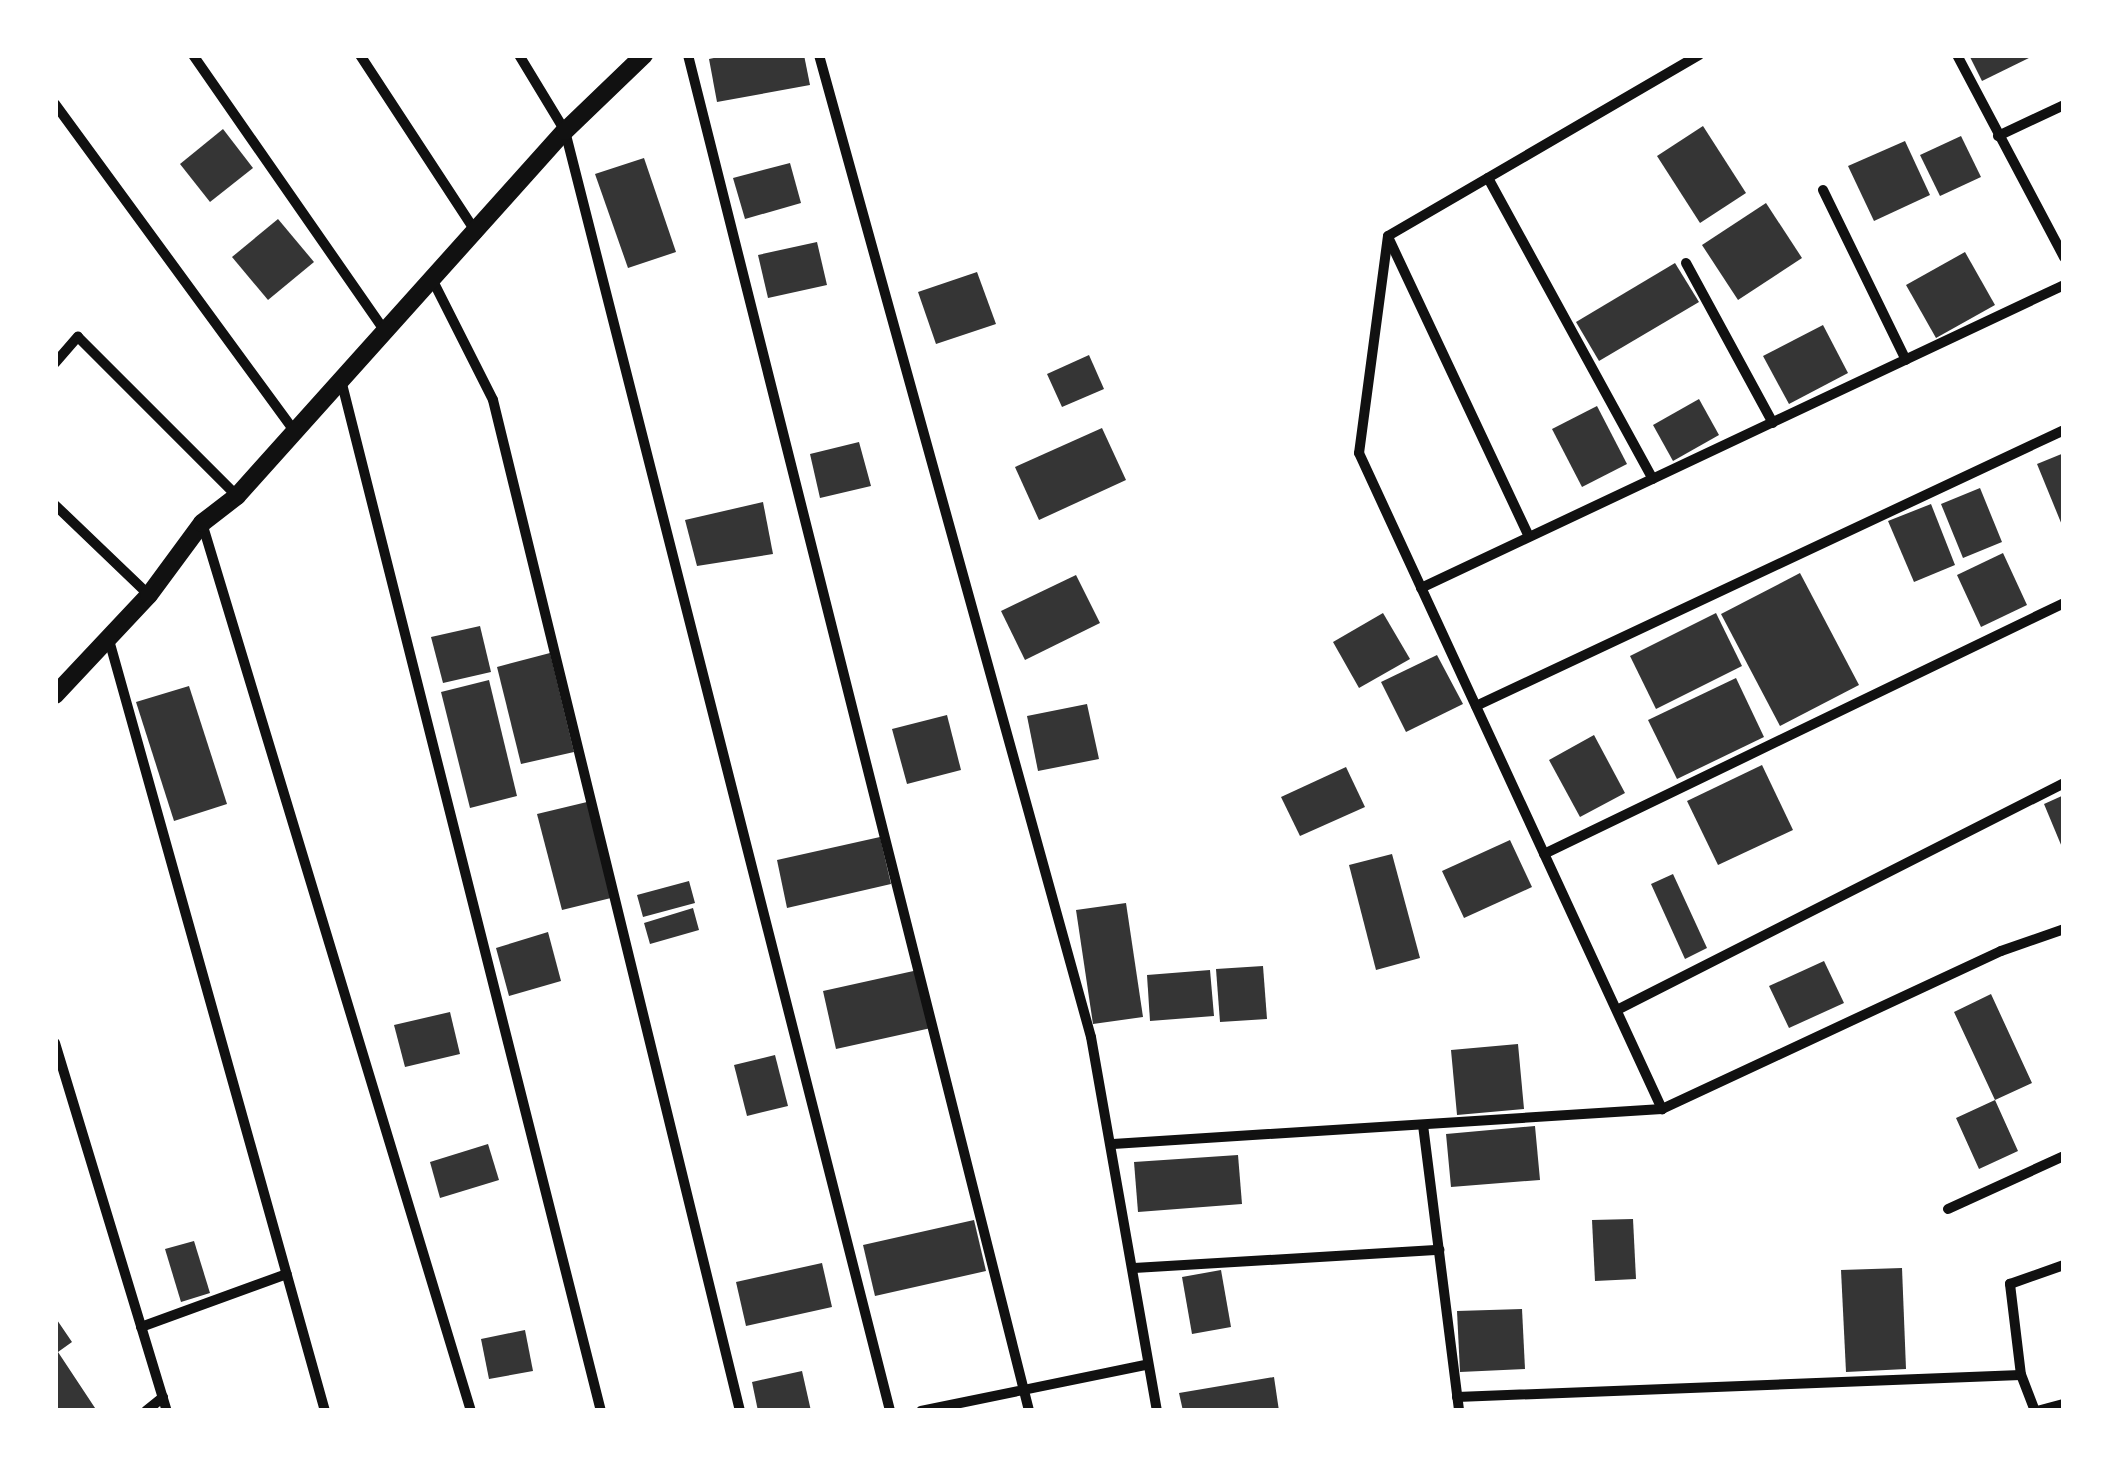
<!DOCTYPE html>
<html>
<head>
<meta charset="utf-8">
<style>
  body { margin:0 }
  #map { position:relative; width:2119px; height:1466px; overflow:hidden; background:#fff; font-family:Rubik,sans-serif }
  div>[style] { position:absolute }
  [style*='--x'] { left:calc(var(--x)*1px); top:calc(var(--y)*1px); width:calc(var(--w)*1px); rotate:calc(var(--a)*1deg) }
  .building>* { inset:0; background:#353535 }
  .minor>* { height:10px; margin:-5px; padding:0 5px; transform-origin:5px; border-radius:5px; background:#111 }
  .tertiary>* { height:18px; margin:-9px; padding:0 9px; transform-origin:9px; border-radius:9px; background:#111 }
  span { translate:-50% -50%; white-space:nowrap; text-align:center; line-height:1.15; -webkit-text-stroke:10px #fff; paint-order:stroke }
  .frame { position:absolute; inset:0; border:58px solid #fff; pointer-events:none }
</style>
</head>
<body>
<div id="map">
  <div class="building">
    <div style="clip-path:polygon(728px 55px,804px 55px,810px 85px,717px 102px,709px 59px)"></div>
    <div style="clip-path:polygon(1969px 55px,2035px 55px,1982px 81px)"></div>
    <div style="clip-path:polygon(1703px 126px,1746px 193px,1700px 223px,1657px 156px)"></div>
    <div style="clip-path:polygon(223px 129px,253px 168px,210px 202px,180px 164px)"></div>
    <div style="clip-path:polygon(1961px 136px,1981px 177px,1940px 196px,1920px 155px)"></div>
    <div style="clip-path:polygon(1905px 141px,1930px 195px,1874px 221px,1848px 166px)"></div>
    <div style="clip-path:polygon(644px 158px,676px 252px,628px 268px,595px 174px)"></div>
    <div style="clip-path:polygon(790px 163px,801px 203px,745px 219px,733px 178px)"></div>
    <div style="clip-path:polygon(1766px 203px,1802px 258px,1738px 300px,1702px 245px)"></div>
    <div style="clip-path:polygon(278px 219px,314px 262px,268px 300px,232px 257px)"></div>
    <div style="clip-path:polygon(817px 242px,827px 285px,768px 298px,758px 255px)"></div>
    <div style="clip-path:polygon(1965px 252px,1995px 305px,1936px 338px,1906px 285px)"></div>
    <div style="clip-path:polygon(1675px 263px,1699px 302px,1599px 361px,1576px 322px)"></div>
    <div style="clip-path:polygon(977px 272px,996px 324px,936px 344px,918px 292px)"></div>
    <div style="clip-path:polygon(1823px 325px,1848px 373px,1789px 404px,1763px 356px)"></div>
    <div style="clip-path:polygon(1089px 355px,1104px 389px,1062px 407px,1047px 374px)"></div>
    <div style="clip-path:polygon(1699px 399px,1719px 435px,1673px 461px,1653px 425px)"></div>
    <div style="clip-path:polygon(1597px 406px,1627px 464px,1582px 487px,1552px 429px)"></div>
    <div style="clip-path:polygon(1102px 428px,1126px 480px,1039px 520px,1015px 467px)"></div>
    <div style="clip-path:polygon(859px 442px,871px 486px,820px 498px,810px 454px)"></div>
    <div style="clip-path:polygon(2064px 453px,2064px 530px,2037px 464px)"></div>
    <div style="clip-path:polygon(1980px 488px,2002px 542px,1963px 558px,1941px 504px)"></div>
    <div style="clip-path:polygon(763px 502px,773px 554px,697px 566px,685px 520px)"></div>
    <div style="clip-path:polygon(1931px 504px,1955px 565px,1914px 582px,1888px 521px)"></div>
    <div style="clip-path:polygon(2003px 553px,2027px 605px,1981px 627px,1957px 575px)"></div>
    <div style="clip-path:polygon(1800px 573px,1859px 685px,1780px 726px,1721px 614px)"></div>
    <div style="clip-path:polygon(1076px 575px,1100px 623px,1025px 660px,1001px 611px)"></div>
    <div style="clip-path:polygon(1383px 613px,1410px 659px,1359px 688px,1333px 642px)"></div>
    <div style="clip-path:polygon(1716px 613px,1742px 666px,1656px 709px,1630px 656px)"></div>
    <div style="clip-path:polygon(480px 626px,491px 672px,443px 683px,431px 637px)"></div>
    <div style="clip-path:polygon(550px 653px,574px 752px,521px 764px,497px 667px)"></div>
    <div style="clip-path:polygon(1437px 655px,1463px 704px,1406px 732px,1381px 682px)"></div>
    <div style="clip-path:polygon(1736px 678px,1764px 737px,1677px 779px,1648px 720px)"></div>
    <div style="clip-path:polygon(489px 680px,517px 796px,470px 808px,441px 692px)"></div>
    <div style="clip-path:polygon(189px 686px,227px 804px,174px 821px,136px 702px)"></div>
    <div style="clip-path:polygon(1087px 704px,1099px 759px,1038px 771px,1027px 716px)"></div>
    <div style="clip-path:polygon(947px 715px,961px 770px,907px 784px,892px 729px)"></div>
    <div style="clip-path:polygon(1594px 735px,1625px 793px,1580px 817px,1549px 760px)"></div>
    <div style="clip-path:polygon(1762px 765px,1793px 830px,1718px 865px,1687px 801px)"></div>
    <div style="clip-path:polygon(1346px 767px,1365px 807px,1300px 836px,1281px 797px)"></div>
    <div style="clip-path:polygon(2064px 795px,2064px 852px,2044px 804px)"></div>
    <div style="clip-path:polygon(587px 802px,611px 898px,562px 910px,537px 814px)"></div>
    <div style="clip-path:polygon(880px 837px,891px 884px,787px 908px,777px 860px)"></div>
    <div style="clip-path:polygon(1510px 840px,1532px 887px,1464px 918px,1442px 871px)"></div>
    <div style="clip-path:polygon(1392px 854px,1420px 958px,1376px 970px,1349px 865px)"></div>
    <div style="clip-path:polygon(1673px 874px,1707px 948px,1685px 959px,1651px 884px)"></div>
    <div style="clip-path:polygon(689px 881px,695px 903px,643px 917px,637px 895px)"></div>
    <div style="clip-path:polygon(1126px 903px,1143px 1017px,1093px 1024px,1076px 910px)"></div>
    <div style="clip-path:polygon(693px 908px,699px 930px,650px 944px,644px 923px)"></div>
    <div style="clip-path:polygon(548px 932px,561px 981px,509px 996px,496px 948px)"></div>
    <div style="clip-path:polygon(1824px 961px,1844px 1003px,1789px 1028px,1769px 986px)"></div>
    <div style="clip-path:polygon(1263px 966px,1267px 1019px,1220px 1022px,1216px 969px)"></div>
    <div style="clip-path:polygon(918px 970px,931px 1028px,836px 1049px,823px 991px)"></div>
    <div style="clip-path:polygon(1210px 970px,1214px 1016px,1150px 1021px,1147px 975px)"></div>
    <div style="clip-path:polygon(1991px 994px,2032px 1083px,1995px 1100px,2018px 1151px,1979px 1169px,1956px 1118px,1995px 1100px,1954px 1012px)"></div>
    <div style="clip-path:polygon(450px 1012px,460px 1054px,405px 1067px,394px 1025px)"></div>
    <div style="clip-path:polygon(1518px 1044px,1524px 1109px,1457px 1115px,1451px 1050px)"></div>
    <div style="clip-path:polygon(775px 1055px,788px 1106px,747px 1116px,734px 1065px)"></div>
    <div style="clip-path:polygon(1535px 1126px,1540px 1180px,1451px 1187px,1446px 1134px)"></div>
    <div style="clip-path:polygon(488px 1144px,499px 1180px,440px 1198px,430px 1162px)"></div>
    <div style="clip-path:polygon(1238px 1155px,1242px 1204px,1138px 1212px,1134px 1162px)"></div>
    <div style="clip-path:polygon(1633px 1219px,1636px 1279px,1595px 1281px,1592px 1220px)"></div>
    <div style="clip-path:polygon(974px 1220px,986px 1271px,875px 1296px,863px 1245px)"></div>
    <div style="clip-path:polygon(194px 1241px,210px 1293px,181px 1302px,165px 1249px)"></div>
    <div style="clip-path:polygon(822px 1263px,832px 1307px,746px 1326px,736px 1282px)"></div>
    <div style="clip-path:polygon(1902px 1268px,1906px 1369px,1846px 1372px,1841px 1270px)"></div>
    <div style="clip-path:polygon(1221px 1270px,1231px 1327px,1192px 1334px,1182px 1277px)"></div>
    <div style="clip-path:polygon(1522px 1309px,1525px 1369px,1460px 1372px,1457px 1311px)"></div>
    <div style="clip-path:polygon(55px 1317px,72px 1342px,58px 1352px,97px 1411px,55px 1411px)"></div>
    <div style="clip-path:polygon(525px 1330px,533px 1371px,489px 1379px,481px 1339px)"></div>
    <div style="clip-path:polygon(802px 1371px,811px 1411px,758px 1411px,752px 1382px)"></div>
    <div style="clip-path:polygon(1274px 1377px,1279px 1411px,1183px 1411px,1179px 1393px)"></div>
  </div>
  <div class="minor">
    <div style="--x:193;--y:55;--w:335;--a:55.2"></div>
    <div style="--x:360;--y:55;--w:214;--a:56.8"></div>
    <div style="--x:519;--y:55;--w:89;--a:58.8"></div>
    <div style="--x:565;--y:131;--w:1321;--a:75.75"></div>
    <div style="--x:688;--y:55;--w:1398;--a:75.88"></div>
    <div style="--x:819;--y:55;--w:1019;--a:74.52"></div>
    <div style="--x:1091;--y:1037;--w:380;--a:80"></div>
    <div style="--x:1957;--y:55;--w:229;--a:62.1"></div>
    <div style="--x:55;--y:104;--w:404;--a:53.8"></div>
    <div style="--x:1998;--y:136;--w:73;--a:-25.2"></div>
    <div style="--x:1488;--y:178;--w:343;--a:61.3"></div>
    <div style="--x:1823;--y:190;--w:189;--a:64"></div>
    <div style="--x:1388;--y:236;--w:219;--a:97.6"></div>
    <div style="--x:1359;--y:453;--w:723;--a:65.21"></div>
    <div style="--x:1388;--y:236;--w:360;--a:-30.2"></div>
    <div style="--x:1388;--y:237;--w:331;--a:64.8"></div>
    <div style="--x:1686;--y:263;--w:182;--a:61.5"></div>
    <div style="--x:433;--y:281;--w:133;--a:63.2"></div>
    <div style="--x:493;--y:400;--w:1041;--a:76.27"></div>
    <div style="--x:55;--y:363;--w:35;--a:-49"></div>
    <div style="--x:78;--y:337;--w:225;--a:45"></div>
    <div style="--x:341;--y:380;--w:1063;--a:75.85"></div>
    <div style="--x:55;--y:505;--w:130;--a:43.8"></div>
    <div style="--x:202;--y:523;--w:928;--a:73.15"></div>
    <div style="--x:1421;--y:588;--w:711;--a:-25.23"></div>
    <div style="--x:109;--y:640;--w:801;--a:74.35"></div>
    <div style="--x:1476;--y:706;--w:650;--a:-25.14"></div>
    <div style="--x:1544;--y:854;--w:577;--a:-25.77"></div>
    <div style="--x:1617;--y:1010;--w:501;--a:-26.92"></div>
    <div style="--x:55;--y:1043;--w:385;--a:73.1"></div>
    <div style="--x:1423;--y:1125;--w:288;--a:82.8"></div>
    <div style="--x:1113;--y:1144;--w:550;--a:-3.65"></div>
    <div style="--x:1662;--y:1109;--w:374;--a:-25"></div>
    <div style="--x:2001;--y:951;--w:67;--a:-19.2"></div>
    <div style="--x:1948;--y:1209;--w:128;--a:-24.6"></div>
    <div style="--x:1134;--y:1268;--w:306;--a:-3.4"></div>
    <div style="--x:141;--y:1327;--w:155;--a:-20"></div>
    <div style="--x:1457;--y:1397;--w:564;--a:-2.23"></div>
    <div style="--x:146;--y:1411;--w:22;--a:-39"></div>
    <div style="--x:921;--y:1411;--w:230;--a:-11.6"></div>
    <div style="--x:2035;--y:1411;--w:39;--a:-111"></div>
    <div style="--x:2021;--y:1375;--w:92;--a:-96.9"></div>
    <div style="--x:2010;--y:1284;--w:57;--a:-19.4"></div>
    <div style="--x:2037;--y:1411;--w:28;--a:-15"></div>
  </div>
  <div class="tertiary">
    <div style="--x:55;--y:695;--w:137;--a:-46.8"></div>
    <div style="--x:149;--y:595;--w:89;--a:-53.6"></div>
    <div style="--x:202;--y:523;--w:44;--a:-37.6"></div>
    <div style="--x:237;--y:496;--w:491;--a:-48.1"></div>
    <div style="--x:565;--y:131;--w:110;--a:-43.9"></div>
  </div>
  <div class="frame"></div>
</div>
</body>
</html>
